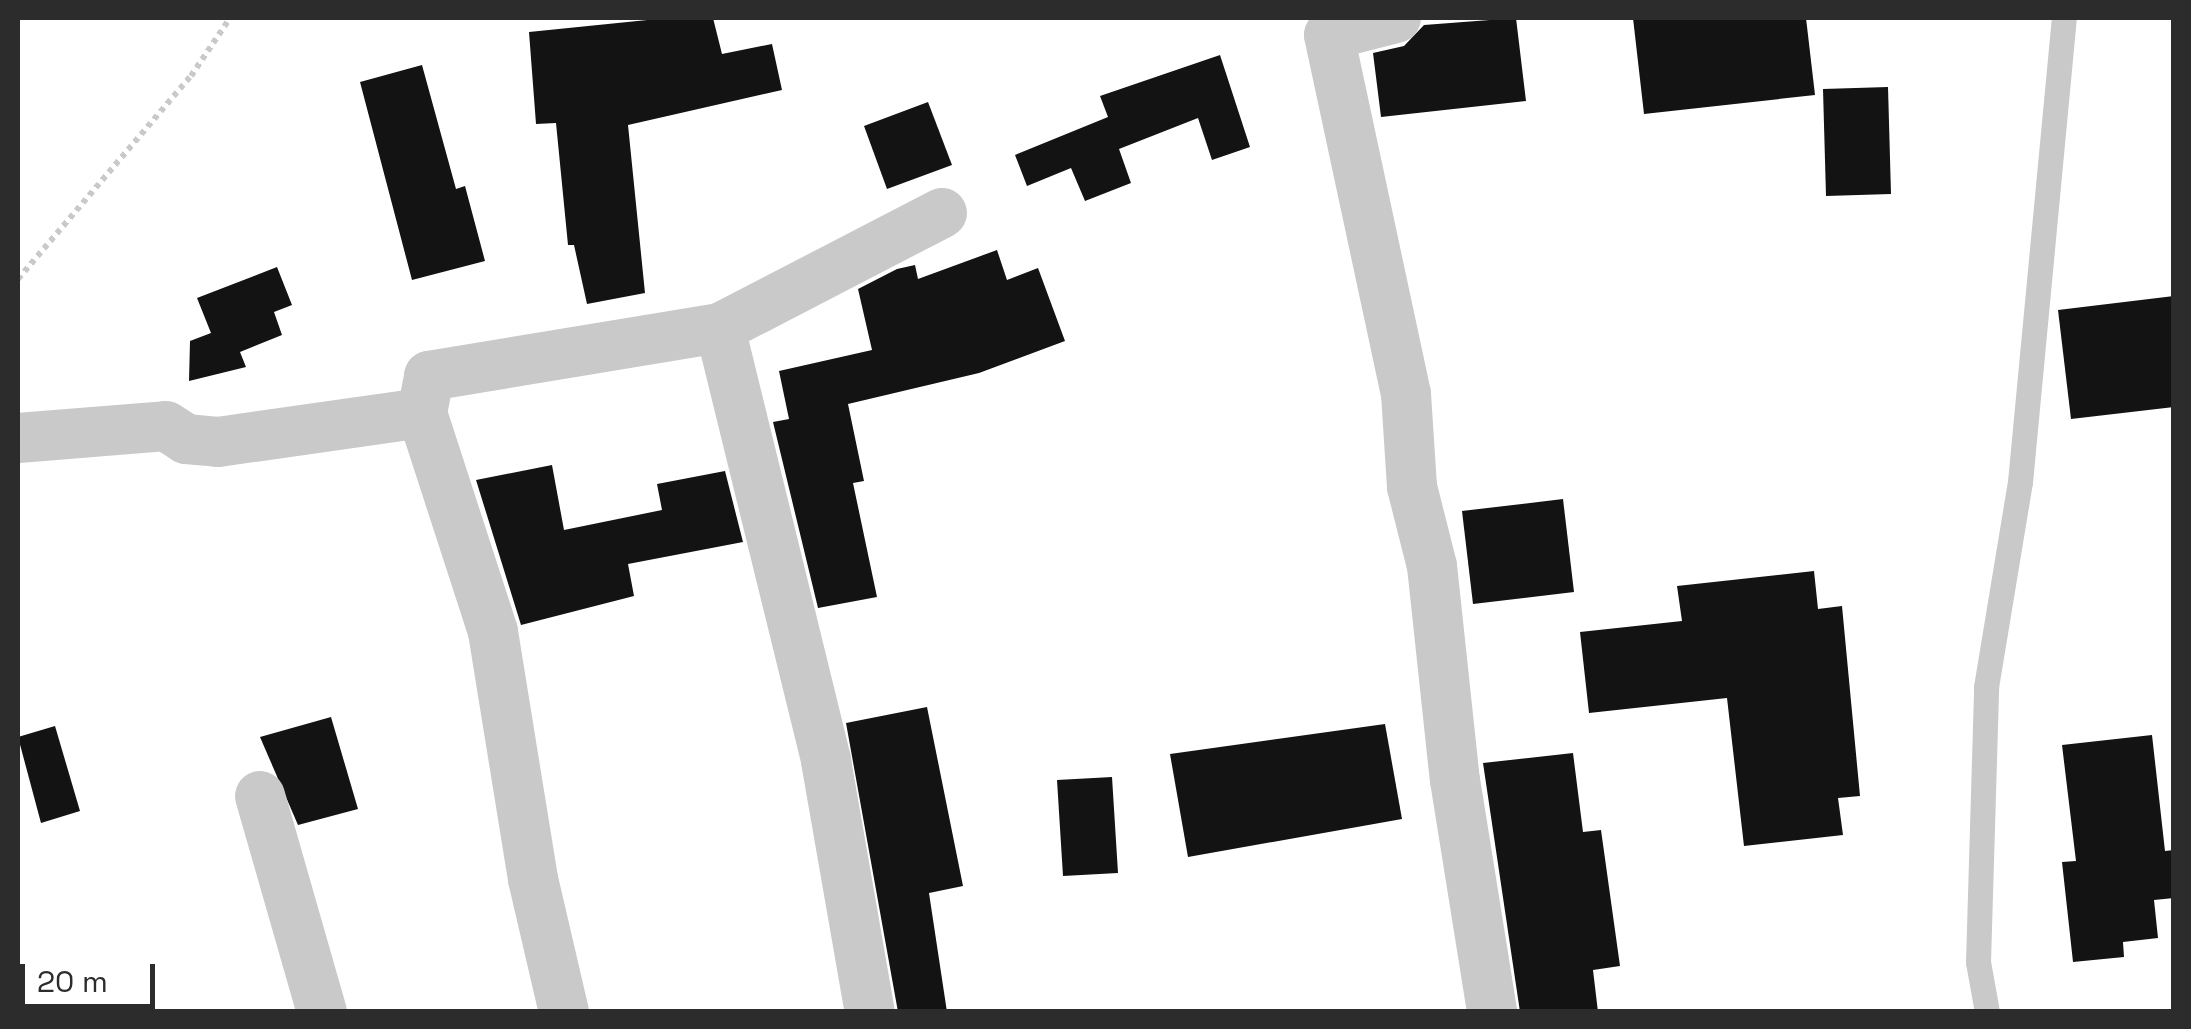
<!DOCTYPE html>
<html>
<head>
<meta charset="utf-8">
<style>
  body { margin:0 }
  #map { position:relative; width:2191px; height:1029px; overflow:hidden; background:#fff; font-family:"Space Grotesk",sans-serif }
  div>[style] { position:absolute }
  [style*='--x'] { left:calc(var(--x)*1px); top:calc(var(--y)*1px); width:calc(var(--w)*1px); rotate:calc(var(--a)*1deg) }
  .building>* { inset:0; background:#131313 }
  .path>* { height:6px; margin-top:-3px; transform-origin:0; background:repeating-linear-gradient(90deg,#c9c9c9 0 5px,transparent 0 10px) }
  .lane>* { height:25px; margin:-12.5px; padding:0 12.5px; transform-origin:12.5px; border-radius:12.5px; background:#c9c9c9 }
  .street>* { height:50px; margin:-25px; padding:0 25px; transform-origin:25px; border-radius:25px; background:#c9c9c9 }
  span { translate:-50% -50%; white-space:nowrap; text-align:center; line-height:1.15; -webkit-text-stroke:10px #fff; paint-order:stroke }
  .frame { position:absolute; inset:0; border:20px solid #2c2c2c; pointer-events:none }
  .scale { position:absolute; left:20px; top:964px; width:135px; height:45px; box-sizing:border-box; border:5px solid #2c2c2c; border-top:0; padding-left:12px; font-size:30px; line-height:35px; white-space:nowrap; color:#2c2c2c; -webkit-text-stroke:8px #fff; paint-order:stroke }
</style>
</head>
<body>
<div id="map">
  <div class="building">
    <div style="clip-path:polygon(667px 18px,713px 18px,722px 54px,772px 44px,782px 90px,628px 125px,645px 293px,587px 304px,574px 245px,568px 245px,556px 123px,536px 124px,529px 32px)"></div>
    <div style="clip-path:polygon(1516px 18px,1526px 101px,1381px 117px,1373px 53px,1404px 46px,1424px 25px)"></div>
    <div style="clip-path:polygon(1633px 18px,1806px 18px,1815px 95px,1644px 114px)"></div>
    <div style="clip-path:polygon(1220px 55px,1250px 147px,1212px 160px,1198px 118px,1119px 149px,1131px 183px,1085px 201px,1071px 168px,1027px 186px,1015px 155px,1108px 117px,1100px 96px)"></div>
    <div style="clip-path:polygon(422px 65px,456px 189px,465px 186px,485px 261px,412px 280px,360px 82px)"></div>
    <div style="clip-path:polygon(1888px 87px,1891px 194px,1826px 196px,1823px 89px)"></div>
    <div style="clip-path:polygon(928px 102px,952px 165px,887px 189px,864px 126px)"></div>
    <div style="clip-path:polygon(997px 250px,1007px 280px,1038px 268px,1065px 341px,979px 373px,848px 404px,864px 481px,853px 483px,877px 597px,818px 608px,773px 422px,789px 419px,779px 371px,872px 350px,858px 289px,897px 269px,915px 265px,918px 279px)"></div>
    <div style="clip-path:polygon(277px 267px,292px 305px,274px 312px,282px 335px,240px 352px,246px 367px,189px 381px,190px 341px,211px 333px,197px 298px)"></div>
    <div style="clip-path:polygon(2174px 296px,2174px 407px,2071px 419px,2058px 310px)"></div>
    <div style="clip-path:polygon(552px 465px,564px 530px,662px 510px,657px 484px,725px 471px,743px 542px,628px 564px,634px 596px,521px 625px,476px 480px)"></div>
    <div style="clip-path:polygon(1563px 499px,1574px 592px,1473px 604px,1462px 511px)"></div>
    <div style="clip-path:polygon(1814px 571px,1818px 609px,1842px 606px,1860px 796px,1838px 798px,1843px 835px,1744px 846px,1727px 698px,1589px 713px,1580px 632px,1682px 621px,1677px 586px)"></div>
    <div style="clip-path:polygon(927px 707px,963px 886px,929px 893px,947px 1012px,898px 1012px,846px 723px)"></div>
    <div style="clip-path:polygon(331px 717px,358px 809px,298px 825px,260px 737px)"></div>
    <div style="clip-path:polygon(1385px 724px,1402px 819px,1188px 857px,1170px 754px)"></div>
    <div style="clip-path:polygon(55px 726px,80px 811px,41px 823px,18px 737px)"></div>
    <div style="clip-path:polygon(2152px 735px,2165px 851px,2174px 850px,2174px 898px,2154px 900px,2158px 938px,2123px 942px,2124px 957px,2073px 962px,2062px 862px,2076px 861px,2062px 745px)"></div>
    <div style="clip-path:polygon(1573px 753px,1583px 832px,1601px 830px,1620px 966px,1593px 970px,1598px 1012px,1520px 1012px,1483px 763px)"></div>
    <div style="clip-path:polygon(1112px 777px,1118px 873px,1063px 876px,1057px 780px)"></div>
  </div>
  <div class="path">
    <div style="--x:18;--y:279;--w:267;--a:-49.6"></div>
    <div style="--x:191;--y:76;--w:70;--a:-56.1"></div>
  </div>
  <div class="lane">
    <div style="--x:1987;--y:1012;--w:51;--a:-100.2"></div>
    <div style="--x:1978;--y:962;--w:275;--a:-88.3"></div>
    <div style="--x:1986;--y:687;--w:208;--a:-80.6"></div>
    <div style="--x:2020;--y:482;--w:466;--a:-84.6"></div>
  </div>
  <div class="street">
    <div style="--x:1396;--y:18;--w:69;--a:165.8"></div>
    <div style="--x:1329;--y:35;--w:367;--a:77.9"></div>
    <div style="--x:1406;--y:394;--w:93;--a:86.3"></div>
    <div style="--x:1412;--y:487;--w:81;--a:75.8"></div>
    <div style="--x:1432;--y:566;--w:215;--a:83.9"></div>
    <div style="--x:1455;--y:780;--w:235;--a:80.9"></div>
    <div style="--x:720;--y:328;--w:446;--a:76.2"></div>
    <div style="--x:826;--y:761;--w:255;--a:80.1"></div>
    <div style="--x:422;--y:413;--w:230;--a:72"></div>
    <div style="--x:493;--y:632;--w:250;--a:80.8"></div>
    <div style="--x:533;--y:879;--w:137;--a:76.9"></div>
    <div style="--x:18;--y:438;--w:148;--a:-4.6"></div>
    <div style="--x:166;--y:426;--w:24;--a:33"></div>
    <div style="--x:186;--y:439;--w:32;--a:5"></div>
    <div style="--x:218;--y:442;--w:206;--a:-8.1"></div>
    <div style="--x:422;--y:413;--w:38;--a:-79"></div>
    <div style="--x:429;--y:376;--w:295;--a:-9.4"></div>
    <div style="--x:720;--y:328;--w:250;--a:-27.4"></div>
    <div style="--x:260;--y:796;--w:225;--a:74"></div>
  </div>
  <div class="frame"></div>
  <div class="scale">20 m</div>
</div>
</body>
</html>
